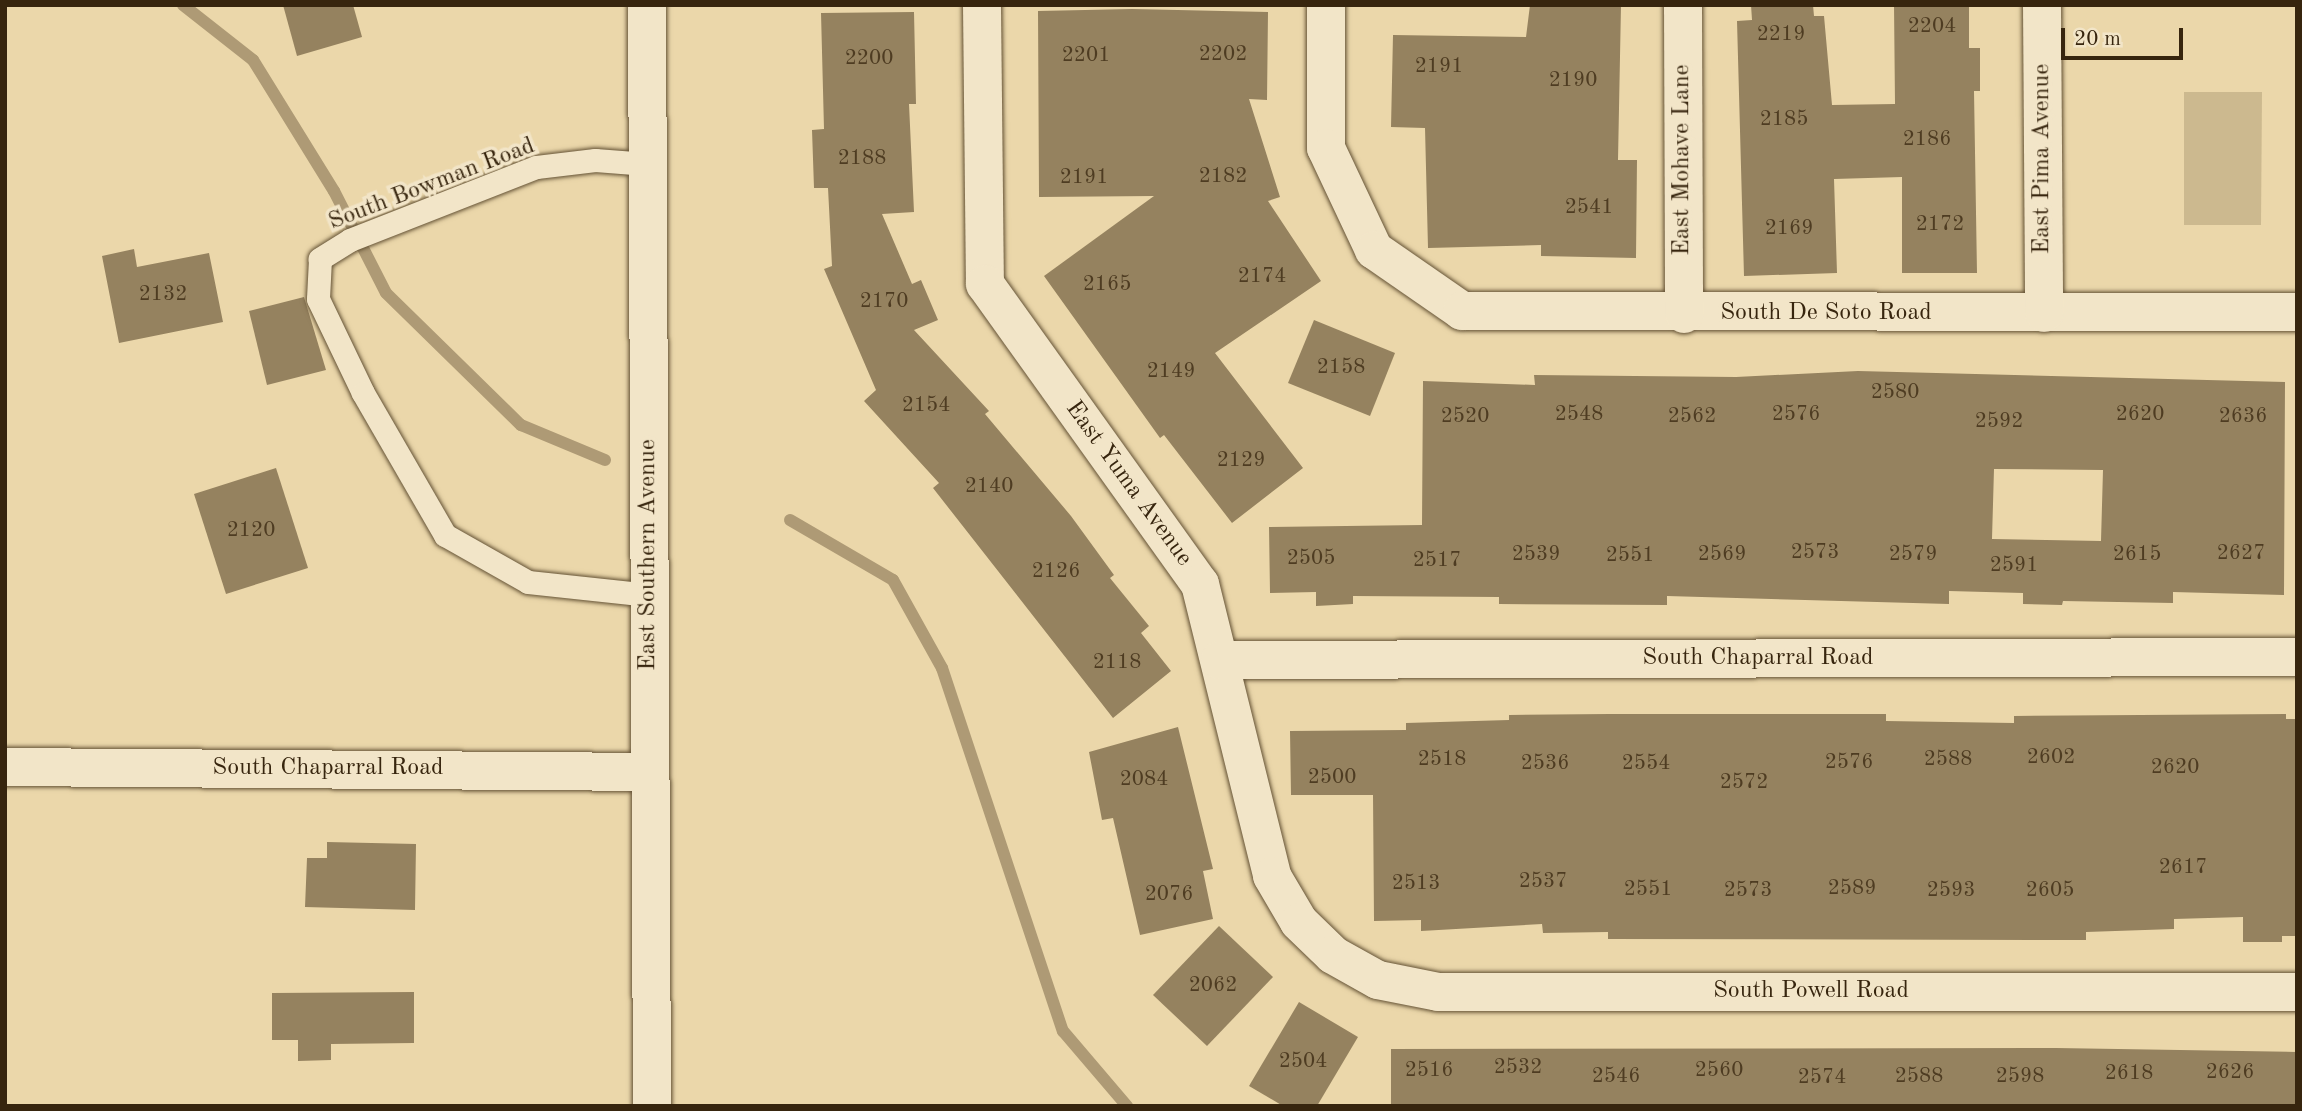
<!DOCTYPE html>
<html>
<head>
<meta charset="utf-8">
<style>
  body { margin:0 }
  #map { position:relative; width:2302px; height:1111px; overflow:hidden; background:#ebd7aa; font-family:"Old Standard TT",serif }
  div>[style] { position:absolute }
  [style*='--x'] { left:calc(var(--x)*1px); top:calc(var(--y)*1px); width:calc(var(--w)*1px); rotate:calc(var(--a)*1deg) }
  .green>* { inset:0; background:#ccb98f }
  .stream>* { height:12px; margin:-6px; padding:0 6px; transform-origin:6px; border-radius:6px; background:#ae9a75 }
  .building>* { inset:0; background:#95825f }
  .roads { filter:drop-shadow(0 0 2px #645235) drop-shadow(0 0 2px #645235) }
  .lane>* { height:23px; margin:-11.5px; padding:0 11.5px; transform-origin:11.5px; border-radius:11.5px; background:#f2e5c8 }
  .street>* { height:38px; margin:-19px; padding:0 19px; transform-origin:19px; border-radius:19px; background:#f2e5c8 }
  .secondary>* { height:38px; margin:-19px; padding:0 19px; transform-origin:19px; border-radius:19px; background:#f2e5c8 }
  span { translate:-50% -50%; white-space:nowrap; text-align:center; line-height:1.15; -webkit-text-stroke:7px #f2e5c8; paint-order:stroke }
  .number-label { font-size:21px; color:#4e3c22 }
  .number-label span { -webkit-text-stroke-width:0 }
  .street-label { font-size:24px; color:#37250e }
  .frame { position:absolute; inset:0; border:7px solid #37250e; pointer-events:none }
  .scale { position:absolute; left:2061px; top:28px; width:122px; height:32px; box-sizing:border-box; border:4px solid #37250e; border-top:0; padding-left:9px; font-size:21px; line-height:24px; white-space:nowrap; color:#37250e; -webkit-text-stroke:5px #f2e5c8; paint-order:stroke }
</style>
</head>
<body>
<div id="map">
  <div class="green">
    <div style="clip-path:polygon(2184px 92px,2262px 92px,2261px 225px,2184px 225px)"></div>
  </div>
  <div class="stream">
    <div style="--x:183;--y:5;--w:89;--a:38.2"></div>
    <div style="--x:253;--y:60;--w:154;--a:58.3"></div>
    <div style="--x:334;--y:191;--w:114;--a:63"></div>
    <div style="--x:386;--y:293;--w:189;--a:44.4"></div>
    <div style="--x:521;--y:425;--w:91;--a:22.6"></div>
    <div style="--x:790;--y:520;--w:119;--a:30.2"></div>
    <div style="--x:893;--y:580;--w:101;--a:60.9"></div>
    <div style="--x:942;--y:668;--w:383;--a:71.6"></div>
    <div style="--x:1063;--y:1031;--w:99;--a:49.5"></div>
  </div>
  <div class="building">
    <div style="clip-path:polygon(283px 5px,353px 5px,362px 37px,297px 56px)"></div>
    <div style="clip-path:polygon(1530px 5px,1621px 5px,1618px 160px,1637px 160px,1636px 258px,1541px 256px,1541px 245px,1428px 248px,1425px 128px,1391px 127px,1393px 35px,1526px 37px)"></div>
    <div style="clip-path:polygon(1751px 5px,1813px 5px,1814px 16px,1824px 16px,1832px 105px,1895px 104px,1894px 5px,1969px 5px,1969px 48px,1980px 48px,1980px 91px,1974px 91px,1977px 273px,1902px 273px,1902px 177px,1834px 179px,1837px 273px,1744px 276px,1737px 21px,1752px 20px)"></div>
    <div style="clip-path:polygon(1132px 9px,1268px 12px,1267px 100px,1249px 99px,1280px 197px,1268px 201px,1321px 281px,1215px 353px,1303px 468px,1232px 523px,1164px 435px,1160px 438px,1044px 276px,1154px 196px,1039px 197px,1038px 11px)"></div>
    <div style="clip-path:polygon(914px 12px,916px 104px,909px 104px,914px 212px,882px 214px,912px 284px,921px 280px,938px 320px,914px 330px,989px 411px,985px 414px,1071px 516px,1114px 575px,1110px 578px,1149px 626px,1141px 633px,1171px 671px,1113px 718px,933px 488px,939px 483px,864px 401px,876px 390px,824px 269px,832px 266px,828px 188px,814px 188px,812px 130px,824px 129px,821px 13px)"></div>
    <div style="clip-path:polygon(134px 249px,137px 267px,209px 253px,223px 322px,119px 343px,102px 256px)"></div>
    <div style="clip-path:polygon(304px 297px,326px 370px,267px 385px,249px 311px)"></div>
    <div style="clip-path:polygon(1314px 320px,1395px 353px,1370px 416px,1288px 383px)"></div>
    <div style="clip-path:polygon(evenodd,1858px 371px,2285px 382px,2284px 595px,2173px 592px,2173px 603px,2063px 601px,2062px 605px,2023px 604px,2023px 593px,1949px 591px,1949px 604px,1667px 596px,1667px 605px,1499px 604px,1499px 597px,1353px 596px,1353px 604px,1316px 606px,1316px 592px,1270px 593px,1269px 527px,1422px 525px,1423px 381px,1535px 385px,1534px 375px,1736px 377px,1858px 371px,1994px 469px,2103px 470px,2101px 541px,1992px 539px,1994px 469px)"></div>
    <div style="clip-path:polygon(276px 468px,308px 568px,226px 594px,194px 494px)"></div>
    <div style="clip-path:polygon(1610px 714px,1886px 714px,1886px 721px,2014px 723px,2014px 716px,2286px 714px,2286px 719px,2297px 719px,2297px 936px,2282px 936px,2282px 942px,2243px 942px,2243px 917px,2174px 919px,2174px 929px,2086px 932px,2086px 940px,1608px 939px,1608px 932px,1543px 933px,1542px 924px,1421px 931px,1421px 920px,1374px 921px,1373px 795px,1291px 795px,1290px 731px,1406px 730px,1406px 723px,1509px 720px,1509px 715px)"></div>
    <div style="clip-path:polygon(1178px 727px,1213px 869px,1203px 871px,1213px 919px,1140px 935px,1113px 818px,1102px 820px,1089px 752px)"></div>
    <div style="clip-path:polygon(327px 842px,416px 844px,415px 910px,305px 907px,307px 858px,327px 858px)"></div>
    <div style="clip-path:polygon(1219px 926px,1273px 977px,1207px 1046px,1153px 995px)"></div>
    <div style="clip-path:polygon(414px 992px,414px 1043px,331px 1044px,331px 1060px,298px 1061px,298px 1040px,272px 1040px,272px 993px)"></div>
    <div style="clip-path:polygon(1299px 1002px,1358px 1037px,1317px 1106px,1283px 1106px,1249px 1086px)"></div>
    <div style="clip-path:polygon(2056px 1048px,2297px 1052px,2297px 1106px,1391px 1106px,1391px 1049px)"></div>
  </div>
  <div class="roads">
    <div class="lane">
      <div style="--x:647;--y:164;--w:52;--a:-175.6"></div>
      <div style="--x:595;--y:160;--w:59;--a:173.2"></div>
      <div style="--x:536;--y:167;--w:200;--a:158.6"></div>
      <div style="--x:350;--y:240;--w:36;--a:148"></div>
      <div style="--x:320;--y:259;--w:40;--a:92.9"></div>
      <div style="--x:318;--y:299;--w:104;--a:64.4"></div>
      <div style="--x:363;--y:393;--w:164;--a:60"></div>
      <div style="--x:445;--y:535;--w:95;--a:29.5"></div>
      <div style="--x:528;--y:582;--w:122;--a:6.1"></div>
    </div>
    <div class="street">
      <div style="--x:982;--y:5;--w:279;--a:89.4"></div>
      <div style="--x:985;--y:284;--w:369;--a:54.4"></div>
      <div style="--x:1200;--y:584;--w:301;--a:76.1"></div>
      <div style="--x:1272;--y:876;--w:53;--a:59.6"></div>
      <div style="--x:1299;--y:922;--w:47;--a:44.1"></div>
      <div style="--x:1333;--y:955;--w:51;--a:29.1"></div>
      <div style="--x:1378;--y:980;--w:61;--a:11.3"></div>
      <div style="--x:1438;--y:992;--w:859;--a:0"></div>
      <div style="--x:1326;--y:5;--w:143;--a:90"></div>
      <div style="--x:1326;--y:148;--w:113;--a:64.8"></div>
      <div style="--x:1374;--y:250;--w:107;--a:34.7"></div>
      <div style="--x:1462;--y:311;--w:835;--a:0.07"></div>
      <div style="--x:1683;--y:5;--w:309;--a:89.8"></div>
      <div style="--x:2042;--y:5;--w:308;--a:89.6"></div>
      <div style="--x:1220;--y:660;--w:1077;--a:-0.16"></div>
      <div style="--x:5;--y:767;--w:645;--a:0.44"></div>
    </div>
    <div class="secondary">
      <div style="--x:647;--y:5;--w:1101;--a:89.74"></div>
    </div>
  </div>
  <div class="number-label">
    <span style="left:1932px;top:27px">2204</span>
    <span style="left:1781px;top:35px">2219</span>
    <span style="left:1223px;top:55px">2202</span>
    <span style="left:1086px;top:56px">2201</span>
    <span style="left:869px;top:59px">2200</span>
    <span style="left:1439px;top:67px">2191</span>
    <span style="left:1573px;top:81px">2190</span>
    <span style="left:1784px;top:120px">2185</span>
    <span style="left:1927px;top:140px">2186</span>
    <span style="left:862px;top:159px">2188</span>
    <span style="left:1223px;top:177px">2182</span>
    <span style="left:1084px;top:178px">2191</span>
    <span style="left:1589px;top:208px">2541</span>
    <span style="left:1940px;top:225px">2172</span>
    <span style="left:1789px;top:229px">2169</span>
    <span style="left:1262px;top:277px">2174</span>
    <span style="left:1107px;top:285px">2165</span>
    <span style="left:163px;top:295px">2132</span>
    <span style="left:884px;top:302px">2170</span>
    <span style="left:1341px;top:368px">2158</span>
    <span style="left:1171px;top:372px">2149</span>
    <span style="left:1895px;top:393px">2580</span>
    <span style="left:926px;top:406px">2154</span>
    <span style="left:1579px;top:415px">2548</span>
    <span style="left:1796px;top:415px">2576</span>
    <span style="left:2140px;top:415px">2620</span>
    <span style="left:1465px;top:417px">2520</span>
    <span style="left:1692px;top:417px">2562</span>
    <span style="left:2243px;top:417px">2636</span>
    <span style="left:1999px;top:422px">2592</span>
    <span style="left:1241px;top:461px">2129</span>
    <span style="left:989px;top:487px">2140</span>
    <span style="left:251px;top:531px">2120</span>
    <span style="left:1815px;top:553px">2573</span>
    <span style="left:2241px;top:554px">2627</span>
    <span style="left:1536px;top:555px">2539</span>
    <span style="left:1722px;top:555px">2569</span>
    <span style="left:1913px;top:555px">2579</span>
    <span style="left:2137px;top:555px">2615</span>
    <span style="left:1630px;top:556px">2551</span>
    <span style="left:1311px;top:559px">2505</span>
    <span style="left:1437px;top:561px">2517</span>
    <span style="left:2014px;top:566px">2591</span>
    <span style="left:1056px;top:572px">2126</span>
    <span style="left:1117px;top:663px">2118</span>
    <span style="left:2051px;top:758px">2602</span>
    <span style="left:1442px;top:760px">2518</span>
    <span style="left:1948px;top:760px">2588</span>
    <span style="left:1849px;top:763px">2576</span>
    <span style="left:1545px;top:764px">2536</span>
    <span style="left:1646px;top:764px">2554</span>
    <span style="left:2175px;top:768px">2620</span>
    <span style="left:1332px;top:778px">2500</span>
    <span style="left:1144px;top:780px">2084</span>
    <span style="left:1744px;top:783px">2572</span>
    <span style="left:2183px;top:868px">2617</span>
    <span style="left:1543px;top:882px">2537</span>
    <span style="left:1416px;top:884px">2513</span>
    <span style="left:1852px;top:889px">2589</span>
    <span style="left:1648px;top:890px">2551</span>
    <span style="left:1748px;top:891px">2573</span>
    <span style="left:1951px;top:891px">2593</span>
    <span style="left:2050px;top:891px">2605</span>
    <span style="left:1169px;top:895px">2076</span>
    <span style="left:1213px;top:986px">2062</span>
    <span style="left:1303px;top:1062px">2504</span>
    <span style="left:1518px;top:1068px">2532</span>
    <span style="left:1429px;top:1071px">2516</span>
    <span style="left:1719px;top:1071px">2560</span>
    <span style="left:2230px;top:1073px">2626</span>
    <span style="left:2129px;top:1074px">2618</span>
    <span style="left:1616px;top:1077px">2546</span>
    <span style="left:1919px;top:1077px">2588</span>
    <span style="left:2020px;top:1077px">2598</span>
    <span style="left:1822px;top:1078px">2574</span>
  </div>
  <div class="street-label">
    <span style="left:2043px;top:159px;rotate:-90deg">East Pima Avenue</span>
    <span style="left:1683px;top:160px;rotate:-90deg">East Mohave Lane</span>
    <span style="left:432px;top:185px;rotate:-21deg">South Bowman Road</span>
    <span style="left:1826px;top:314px">South De Soto Road</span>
    <span style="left:1128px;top:484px;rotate:54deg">East Yuma Avenue</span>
    <span style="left:649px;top:555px;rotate:-90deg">East Southern Avenue</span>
    <span style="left:1758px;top:659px">South Chaparral Road</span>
    <span style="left:328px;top:769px">South Chaparral Road</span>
    <span style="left:1811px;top:992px">South Powell Road</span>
  </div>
  <div class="frame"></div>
  <div class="scale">20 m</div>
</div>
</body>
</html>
